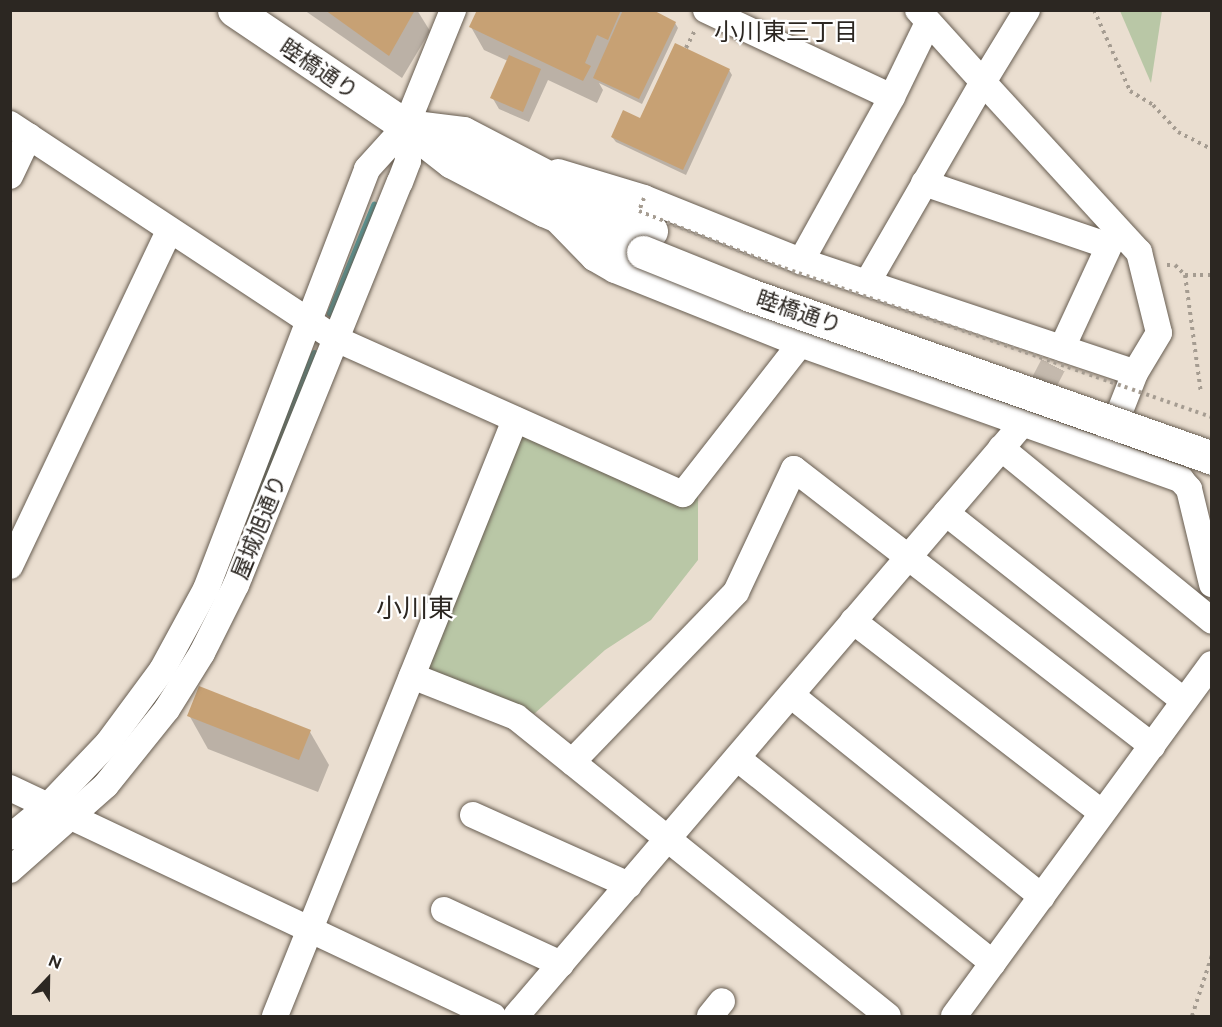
<!DOCTYPE html>
<html>
<head>
<meta charset="utf-8">
<style>
  body { margin:0 }
  #map { position:relative; width:1222px; height:1027px; overflow:hidden; background:#eaded0; font-family:Figtree,"Noto Sans JP",sans-serif }
  div>[style] { position:absolute }
  [style*='--x'] { left:calc(var(--x)*1px); top:calc(var(--y)*1px); width:calc(var(--w)*1px); rotate:calc(var(--a)*1deg) }
  .green>* { inset:0; background:#b9c7a6 }
  .shadow>* { inset:0; background:#0003 }
  .stream>* { height:7px; margin:-3.5px; padding:0 3.5px; transform-origin:3.5px; border-radius:3.5px; background:#55a1a2 }
  .building>* { inset:0; background:#c7a174 }
  .minor-tunnel>* { height:26px; margin-top:-13px; transform-origin:0; background:repeating-linear-gradient(90deg,#c4b9ad 0 26px,transparent 0 39px) }
  .path>* { height:4px; margin-top:-2px; transform-origin:0; background:repeating-linear-gradient(90deg,#a59c91 0 3px,transparent 0 7.5px) }
  .roads { filter:drop-shadow(0 0 2px #675d51) drop-shadow(0 0 2px #675d51) }
  .minor>* { height:26px; margin:-13px; padding:0 13px; transform-origin:13px; border-radius:13px; background:#fff }
  .major>* { height:33px; margin:-16.5px; padding:0 16.5px; transform-origin:16.5px; border-radius:16.5px; background:#fff }
  .path-bridge>* { height:4px; margin-top:-2px; transform-origin:0; background:repeating-linear-gradient(90deg,#a59c91 0 3px,transparent 0 7.5px) }
  .bridges { filter:drop-shadow(0 0 2px #675d51) drop-shadow(0 0 2px #675d51) }
  .major-bridge>* { height:33px; margin:-16.5px; padding:0 16.5px; transform-origin:16.5px; border-radius:16.5px; background:#fff }
  span { translate:-50% -50%; white-space:nowrap; text-align:center; line-height:1.15; -webkit-text-stroke:4.5px #fff; paint-order:stroke }
  .street-label { font-size:22px; color:#2c2722 }
  .neighbourhood-label { font-size:24px; color:#2c2722 }
  .quarter-label { font-size:26px; color:#2c2722 }
  .frame { position:absolute; inset:0; border:12px solid #2c2722; pointer-events:none }
  .north { position:absolute; left:18px; top:949px; width:60px; height:60px; -webkit-text-stroke:4px #fff; paint-order:stroke; rotate:22deg; font-size:16px; font-weight:700; line-height:24px; text-align:center; color:#2c2722 }
  .north::after { content:''; display:block; margin:auto; width:21px; height:27px; background:#2c2722; clip-path:polygon(50% 0,100% 100%,50% 72%,0 100%) }
</style>
</head>
<body>
<div id="map">
  <div class="green">
    <div style="clip-path:polygon(1120px 11px,1162px 11px,1151px 83px)"></div>
    <div style="clip-path:polygon(522px 435px,685px 506px,698px 492px,698px 560px,651px 620px,605px 650px,534px 714px,426px 671px)"></div>
  </div>
  <div class="shadow">
    <div style="clip-path:polygon(304px 10px,417px 10px,430px 31px,402px 78px)"></div>
    <div style="clip-path:polygon(478px 10px,649px 10px,675px 23px,678px 28px,642px 104px,599px 83px,603px 90px,597px 103px,548px 80px,529px 122px,499px 109px,492px 97px,508px 61px,484px 50px,471px 27px)"></div>
    <div style="clip-path:polygon(729px 70px,732px 75px,686px 175px,616px 142px,612px 137px)"></div>
    <div style="clip-path:polygon(189px 715px,310px 732px,329px 765px,318px 792px,208px 749px)"></div>
  </div>
  <div class="stream">
    <div style="--x:330;--y:313;--w:117;--a:-67.8"></div>
    <div style="--x:247;--y:518;--w:178;--a:-67.9"></div>
    <div style="--x:138;--y:724;--w:55;--a:-54.6"></div>
  </div>
  <div class="building">
    <div style="clip-path:polygon(325px 10px,415px 10px,389px 56px)"></div>
    <div style="clip-path:polygon(477px 10px,621px 10px,608px 40px,597px 35px,585px 63px,591px 66px,583px 81px,469px 27px)"></div>
    <div style="clip-path:polygon(623px 10px,653px 10px,676px 22px,639px 99px,593px 78px)"></div>
    <div style="clip-path:polygon(675px 43px,730px 69px,683px 170px,611px 137px,623px 110px,640px 118px)"></div>
    <div style="clip-path:polygon(509px 55px,541px 69px,523px 112px,490px 98px)"></div>
    <div style="clip-path:polygon(199px 686px,311px 730px,299px 760px,187px 716px)"></div>
  </div>
  <div class="minor-tunnel">
    <div style="--x:1023;--y:423;--w:85;--a:-62.5"></div>
  </div>
  <div class="path">
    <div style="--x:1094;--y:10;--w:89;--a:66"></div>
    <div style="--x:1130;--y:91;--w:27;--a:31"></div>
    <div style="--x:1153;--y:105;--w:37;--a:47"></div>
    <div style="--x:1178;--y:132;--w:38;--a:27"></div>
    <div style="--x:686;--y:48;--w:20;--a:-63"></div>
    <div style="--x:1167;--y:265;--w:8;--a:0"></div>
    <div style="--x:1175;--y:265;--w:14;--a:45"></div>
    <div style="--x:1185;--y:275;--w:119;--a:82.3"></div>
    <div style="--x:1185;--y:275;--w:27;--a:0"></div>
    <div style="--x:1192;--y:1016;--w:64;--a:-71.8"></div>
  </div>
  <div class="roads">
    <div class="minor">
      <div style="--x:706;--y:10;--w:205;--a:25.1"></div>
      <div style="--x:892;--y:97;--w:188;--a:119"></div>
      <div style="--x:1027;--y:10;--w:84;--a:121.4"></div>
      <div style="--x:983;--y:82;--w:231;--a:47.5"></div>
      <div style="--x:1139;--y:252;--w:83;--a:76.1"></div>
      <div style="--x:1159;--y:333;--w:47;--a:121"></div>
      <div style="--x:1135;--y:373;--w:71;--a:111.5"></div>
      <div style="--x:892;--y:97;--w:82;--a:-64.1"></div>
      <div style="--x:10;--y:124;--w:391;--a:33.4"></div>
      <div style="--x:336;--y:339;--w:380;--a:24.1"></div>
      <div style="--x:683;--y:494;--w:190;--a:-52"></div>
      <div style="--x:558;--y:172;--w:90;--a:16.8"></div>
      <div style="--x:644;--y:198;--w:169;--a:21.9"></div>
      <div style="--x:801;--y:261;--w:352;--a:18.5"></div>
      <div style="--x:10;--y:176;--w:44;--a:-64.6"></div>
      <div style="--x:924;--y:183;--w:195;--a:18.8"></div>
      <div style="--x:552;--y:215;--w:60;--a:45.7"></div>
      <div style="--x:594;--y:258;--w:24;--a:30"></div>
      <div style="--x:615;--y:270;--w:199;--a:21.8"></div>
      <div style="--x:800;--y:344;--w:405;--a:19.6"></div>
      <div style="--x:1181;--y:480;--w:12;--a:48"></div>
      <div style="--x:1189;--y:489;--w:98;--a:76.4"></div>
      <div style="--x:867;--y:283;--w:232;--a:-60"></div>
      <div style="--x:983;--y:82;--w:97;--a:-132.1"></div>
      <div style="--x:1062;--y:348;--w:129;--a:-65.2"></div>
      <div style="--x:1001;--y:448;--w:273;--a:39.3"></div>
      <div style="--x:946;--y:513;--w:303;--a:38.3"></div>
      <div style="--x:10;--y:566;--w:371;--a:-64.6"></div>
      <div style="--x:853;--y:621;--w:314;--a:37.6"></div>
      <div style="--x:412;--y:676;--w:112;--a:21.5"></div>
      <div style="--x:516;--y:717;--w:477;--a:38.8"></div>
      <div style="--x:791;--y:695;--w:322;--a:38.8"></div>
      <div style="--x:737;--y:758;--w:328;--a:38.7"></div>
      <div style="--x:572;--y:762;--w:236;--a:-46"></div>
      <div style="--x:736;--y:592;--w:136;--a:-64.8"></div>
      <div style="--x:794;--y:469;--w:453;--a:37.7"></div>
      <div style="--x:10;--y:788;--w:534;--a:25.27"></div>
      <div style="--x:473;--y:815;--w:171;--a:24.2"></div>
      <div style="--x:10;--y:837;--w:49;--a:-39.2"></div>
      <div style="--x:48;--y:806;--w:87;--a:-46.4"></div>
      <div style="--x:108;--y:743;--w:91;--a:-53.5"></div>
      <div style="--x:162;--y:670;--w:92;--a:-61.5"></div>
      <div style="--x:206;--y:589;--w:450;--a:-69"></div>
      <div style="--x:367;--y:169;--w:58;--a:-47.8"></div>
      <div style="--x:406;--y:126;--w:125;--a:-67.9"></div>
      <div style="--x:10;--y:870;--w:128;--a:-41.5"></div>
      <div style="--x:106;--y:785;--w:97;--a:-51.2"></div>
      <div style="--x:167;--y:709;--w:66;--a:-58"></div>
      <div style="--x:202;--y:653;--w:76;--a:-63.4"></div>
      <div style="--x:236;--y:585;--w:435;--a:-67.9"></div>
      <div style="--x:400;--y:182;--w:22;--a:-69"></div>
      <div style="--x:408;--y:161;--w:35;--a:-93"></div>
      <div style="--x:444;--y:910;--w:129;--a:24.8"></div>
      <div style="--x:275;--y:1016;--w:643;--a:-68.07"></div>
      <div style="--x:516;--y:1016;--w:780;--a:-49.47"></div>
      <div style="--x:710;--y:1016;--w:19;--a:-51"></div>
      <div style="--x:954;--y:1016;--w:436;--a:-53.8"></div>
    </div>
    <div class="major">
      <div style="--x:234;--y:10;--w:207;--a:34"></div>
      <div style="--x:406;--y:126;--w:58;--a:38"></div>
      <div style="--x:452;--y:162;--w:104;--a:27.6"></div>
      <div style="--x:544;--y:210;--w:108;--a:23"></div>
      <div style="--x:406;--y:126;--w:57;--a:7"></div>
      <div style="--x:463;--y:133;--w:212;--a:27.5"></div>
    </div>
  </div>
  <div class="path-bridge">
    <div style="--x:644;--y:198;--w:14;--a:111"></div>
    <div style="--x:639;--y:211;--w:149;--a:21.6"></div>
    <div style="--x:778;--y:266;--w:460;--a:19.2"></div>
  </div>
  <div class="bridges">
    <div class="major-bridge">
      <div style="--x:643;--y:252;--w:115;--a:21.9"></div>
      <div style="--x:750;--y:295;--w:490;--a:19.4"></div>
    </div>
  </div>
  <div class="street-label">
    <span style="left:319px;top:69px;rotate:34deg">睦橋通り</span>
    <span style="left:799px;top:312px;rotate:19deg">睦橋通り</span>
    <span style="left:259px;top:527px;rotate:-68deg">屋城旭通り</span>
  </div>
  <div class="neighbourhood-label">
    <span style="left:786px;top:32px">小川東三丁目</span>
  </div>
  <div class="quarter-label">
    <span style="left:415px;top:609px">小川東</span>
  </div>
  <div class="frame"></div>
  <div class="north">N</div>
</div>
</body>
</html>
